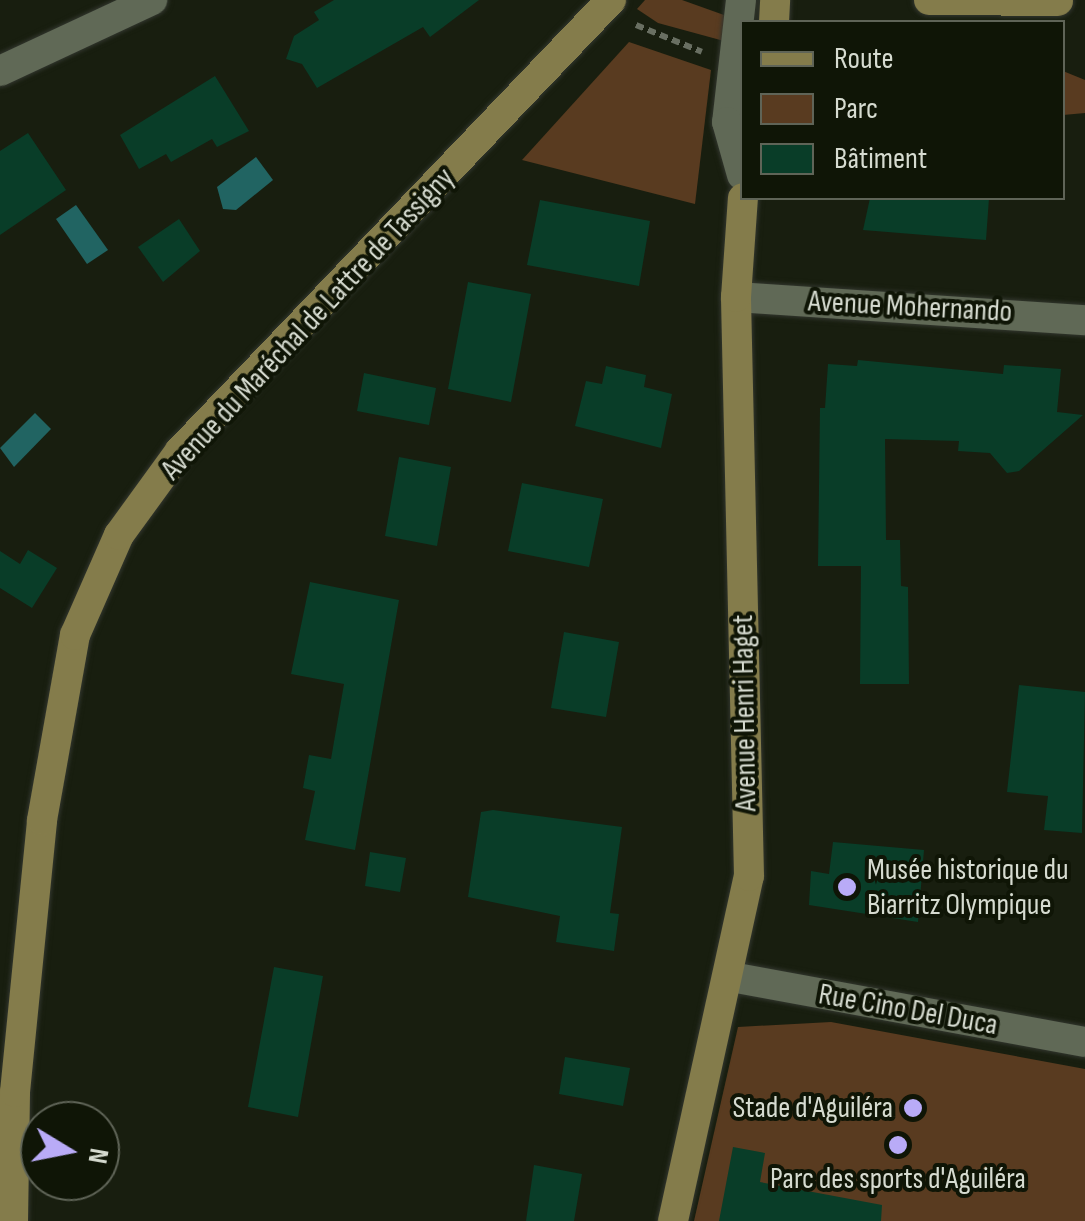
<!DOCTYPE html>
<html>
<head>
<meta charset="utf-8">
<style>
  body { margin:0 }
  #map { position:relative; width:1085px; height:1221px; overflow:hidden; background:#181e0f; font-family:"Sofia Sans Condensed",sans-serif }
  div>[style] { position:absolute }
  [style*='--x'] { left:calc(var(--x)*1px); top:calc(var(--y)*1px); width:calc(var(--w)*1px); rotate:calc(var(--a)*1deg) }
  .green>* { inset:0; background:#593b20 }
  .water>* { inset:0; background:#216462 }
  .building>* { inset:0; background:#093d28 }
  .path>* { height:6px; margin-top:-3px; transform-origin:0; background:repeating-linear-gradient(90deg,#696f62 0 8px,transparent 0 13px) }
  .roads { filter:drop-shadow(0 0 2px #32362e) drop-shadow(0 0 2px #32362e) }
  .minor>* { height:30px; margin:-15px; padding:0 15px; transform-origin:15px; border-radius:15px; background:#606956 }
  .major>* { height:30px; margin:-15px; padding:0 15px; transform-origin:15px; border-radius:15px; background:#847c4b }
  .dots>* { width:28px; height:28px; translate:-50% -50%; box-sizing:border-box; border:5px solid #0f1506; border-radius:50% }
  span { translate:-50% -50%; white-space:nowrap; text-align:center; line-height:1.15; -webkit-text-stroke:8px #0f1506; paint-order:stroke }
  .street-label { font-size:30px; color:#d6dbd0 }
  .poi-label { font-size:30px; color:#d6dbd0 }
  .left { translate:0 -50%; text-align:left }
  .right { translate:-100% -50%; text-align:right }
  .legend { position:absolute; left:740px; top:20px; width:325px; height:180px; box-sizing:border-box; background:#0f1506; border:2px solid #5f6457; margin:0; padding:12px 18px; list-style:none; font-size:30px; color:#d6dbd0 }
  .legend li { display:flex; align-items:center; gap:20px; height:50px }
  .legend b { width:50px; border:2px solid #5f6457 }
  .north { position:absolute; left:20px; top:1101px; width:100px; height:100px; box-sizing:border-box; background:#0f1506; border:2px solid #5f6457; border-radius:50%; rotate:100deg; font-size:28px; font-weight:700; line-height:40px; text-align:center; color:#d6dbd0 }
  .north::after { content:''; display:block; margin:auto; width:35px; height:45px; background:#b9abf7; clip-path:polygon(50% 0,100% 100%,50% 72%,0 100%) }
</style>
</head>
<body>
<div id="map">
  <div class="green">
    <div style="clip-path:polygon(645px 0,682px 0,724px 15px,724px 41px,658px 23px,637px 9px)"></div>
    <div style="clip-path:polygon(629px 42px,711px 70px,695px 204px,522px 160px)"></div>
    <div style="clip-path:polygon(1063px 71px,1085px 80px,1085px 113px,1063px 115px)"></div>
    <div style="clip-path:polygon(831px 1022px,1085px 1069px,1085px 1221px,694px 1221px,738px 1027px)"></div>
  </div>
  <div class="water">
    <div style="clip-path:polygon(256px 157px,273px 180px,236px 210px,223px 209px,217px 187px)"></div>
    <div style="clip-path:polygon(76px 205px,108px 250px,87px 264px,56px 219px)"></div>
    <div style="clip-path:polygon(35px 413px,51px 429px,14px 467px,0 448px)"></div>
  </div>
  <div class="building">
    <div style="clip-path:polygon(334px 0,479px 0,430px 37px,423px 27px,317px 88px,302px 64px,286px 59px,294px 36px,319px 20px,314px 12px)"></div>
    <div style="clip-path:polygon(215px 76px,249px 131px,217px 147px,212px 139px,171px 162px,166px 154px,139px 169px,120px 135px)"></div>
    <div style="clip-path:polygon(28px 133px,66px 190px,0 235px,0 151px)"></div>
    <div style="clip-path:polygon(870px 198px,989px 198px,986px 240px,863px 230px)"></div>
    <div style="clip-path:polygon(540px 200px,650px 221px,639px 286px,527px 265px)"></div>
    <div style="clip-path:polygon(179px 219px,200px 251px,163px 282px,138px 247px)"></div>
    <div style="clip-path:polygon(468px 282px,531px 294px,511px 402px,448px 389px)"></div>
    <div style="clip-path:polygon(858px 360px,1003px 374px,1004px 365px,1061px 369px,1057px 412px,1083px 415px,1019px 471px,1007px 473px,990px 453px,958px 451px,959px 441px,885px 439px,886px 540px,900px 540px,901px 586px,908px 587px,909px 684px,860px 684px,861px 566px,818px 566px,820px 408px,825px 408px,828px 364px,857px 366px)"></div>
    <div style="clip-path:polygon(606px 366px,646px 375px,644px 387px,672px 394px,661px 448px,575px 426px,586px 381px,602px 384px)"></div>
    <div style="clip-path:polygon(364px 373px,436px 388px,429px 425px,357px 411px)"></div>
    <div style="clip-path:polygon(399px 457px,451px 467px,437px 546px,385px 536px)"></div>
    <div style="clip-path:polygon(522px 483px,603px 499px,589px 567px,508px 551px)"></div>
    <div style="clip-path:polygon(28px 550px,57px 568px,32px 608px,0 588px,0 551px,20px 564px)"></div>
    <div style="clip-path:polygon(310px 582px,399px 600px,355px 850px,305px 840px,315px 791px,303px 788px,309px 755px,331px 759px,344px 684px,291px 674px)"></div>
    <div style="clip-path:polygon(564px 632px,619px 642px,606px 717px,551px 708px)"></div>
    <div style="clip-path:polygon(1019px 685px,1085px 692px,1082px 833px,1044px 830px,1048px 796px,1007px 792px)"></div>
    <div style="clip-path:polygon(493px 810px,622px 827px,610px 913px,619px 914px,614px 951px,556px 942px,560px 916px,468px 897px,481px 812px)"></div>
    <div style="clip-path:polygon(833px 842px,924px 850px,918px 922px,809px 905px,811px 871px,829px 874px)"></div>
    <div style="clip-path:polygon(370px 852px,406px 858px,400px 892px,365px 886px)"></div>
    <div style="clip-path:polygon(274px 967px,323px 976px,298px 1117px,248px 1107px)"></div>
    <div style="clip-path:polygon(565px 1057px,630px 1068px,623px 1106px,559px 1094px)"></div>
    <div style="clip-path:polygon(733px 1147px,765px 1153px,760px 1182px,882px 1205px,881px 1221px,719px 1221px)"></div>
    <div style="clip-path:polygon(534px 1165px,582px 1174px,574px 1221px,526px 1221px)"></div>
  </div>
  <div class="path">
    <div style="--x:636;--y:25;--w:71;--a:22.2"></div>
  </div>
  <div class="roads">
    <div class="minor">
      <div style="--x:741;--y:0;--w:123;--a:96.5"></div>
      <div style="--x:727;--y:122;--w:55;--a:74.2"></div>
      <div style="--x:0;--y:71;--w:168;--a:-25"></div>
      <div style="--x:736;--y:297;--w:350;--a:3.8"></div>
      <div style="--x:731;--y:977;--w:360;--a:10.4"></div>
    </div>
    <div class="major">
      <div style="--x:929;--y:0;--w:129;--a:0.4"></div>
      <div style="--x:774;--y:22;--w:22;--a:-87"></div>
      <div style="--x:13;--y:1221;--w:129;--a:-89.1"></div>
      <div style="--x:15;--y:1092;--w:273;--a:-84.3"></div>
      <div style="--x:42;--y:820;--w:188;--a:-79.9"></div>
      <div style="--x:75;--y:635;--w:109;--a:-66.3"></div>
      <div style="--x:119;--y:535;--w:104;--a:-54"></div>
      <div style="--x:180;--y:451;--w:624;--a:-46.3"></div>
      <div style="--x:673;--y:1221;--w:353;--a:-77.6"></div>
      <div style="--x:749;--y:876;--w:579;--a:-91.29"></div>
      <div style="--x:736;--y:297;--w:99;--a:-86"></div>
    </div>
  </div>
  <div class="dots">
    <div style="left:847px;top:887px;background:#b9abf7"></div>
    <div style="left:913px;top:1108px;background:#b9abf7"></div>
    <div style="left:898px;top:1145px;background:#b9abf7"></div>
  </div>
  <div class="street-label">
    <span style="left:910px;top:307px;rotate:3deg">Avenue Mohernando</span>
    <span style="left:308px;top:324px;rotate:-47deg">Avenue du Maréchal de Lattre de Tassigny</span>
    <span style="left:745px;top:713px;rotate:-91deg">Avenue Henri Haget</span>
    <span style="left:908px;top:1010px;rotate:10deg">Rue Cino Del Duca</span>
  </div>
  <div class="poi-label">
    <span class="left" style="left:867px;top:887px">Musée historique du<br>Biarritz Olympique</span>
    <span class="right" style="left:893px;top:1108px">Stade d'Aguiléra</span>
    <span style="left:898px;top:1179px">Parc des sports d'Aguiléra</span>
  </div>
  <ul class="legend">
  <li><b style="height:12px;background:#847c4b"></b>Route</li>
  <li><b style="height:28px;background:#593b20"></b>Parc</li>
  <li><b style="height:28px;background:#093d28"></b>Bâtiment</li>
  </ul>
  <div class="north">N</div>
</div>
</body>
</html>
